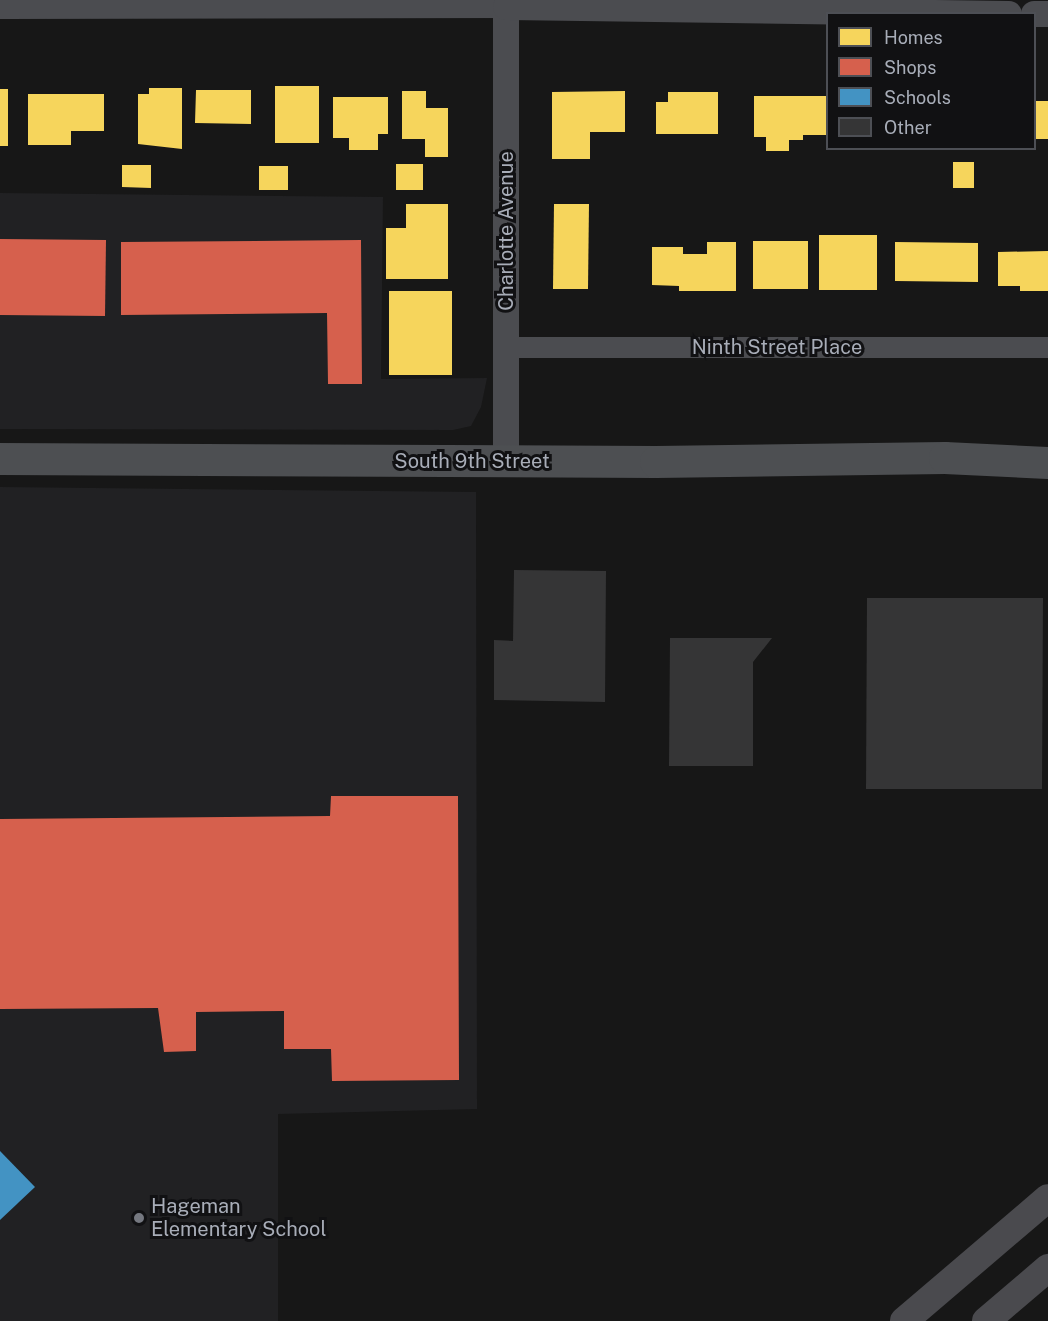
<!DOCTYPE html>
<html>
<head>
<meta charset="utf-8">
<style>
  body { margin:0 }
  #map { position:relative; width:1048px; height:1321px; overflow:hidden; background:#171717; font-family:"Public Sans",sans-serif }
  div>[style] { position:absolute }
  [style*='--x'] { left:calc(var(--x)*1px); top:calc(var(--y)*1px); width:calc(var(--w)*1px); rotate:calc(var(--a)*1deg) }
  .built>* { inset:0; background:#212123 }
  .homes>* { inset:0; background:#f6d55c }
  .shops>* { inset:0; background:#d6604d }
  .schools>* { inset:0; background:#4393c3 }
  .building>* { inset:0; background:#353536 }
  .minor>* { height:21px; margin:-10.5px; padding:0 10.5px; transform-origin:10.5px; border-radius:10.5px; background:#4b4c50 }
  .tertiary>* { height:26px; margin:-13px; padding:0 13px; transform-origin:13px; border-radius:13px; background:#4b4c50 }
  .secondary>* { height:28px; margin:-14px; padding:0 14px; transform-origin:14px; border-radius:14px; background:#4a4a4e }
  .primary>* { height:32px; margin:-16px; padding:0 16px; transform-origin:16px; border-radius:16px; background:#4d4f52 }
  .dots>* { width:16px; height:16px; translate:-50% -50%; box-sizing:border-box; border:3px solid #111113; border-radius:50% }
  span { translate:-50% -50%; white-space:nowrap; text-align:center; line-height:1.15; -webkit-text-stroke:6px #111113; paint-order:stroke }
  .street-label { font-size:20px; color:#a8adb8 }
  .poi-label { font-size:20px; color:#a8adb8 }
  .left { translate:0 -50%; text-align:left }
  .legend { position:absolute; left:826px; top:12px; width:210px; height:138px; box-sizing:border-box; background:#111113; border:2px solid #4d4f55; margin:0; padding:8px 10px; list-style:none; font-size:18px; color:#a8adb8 }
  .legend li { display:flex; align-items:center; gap:12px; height:30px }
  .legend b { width:30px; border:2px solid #4d4f55 }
</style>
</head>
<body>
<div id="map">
  <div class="built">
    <div style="clip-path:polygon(0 193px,383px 197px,381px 379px,487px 378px,481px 407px,471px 426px,453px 430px,0 429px)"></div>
    <div style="clip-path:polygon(0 487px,476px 492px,477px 1109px,278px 1114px,278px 1321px,0 1321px)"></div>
  </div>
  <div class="homes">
    <div style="clip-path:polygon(275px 86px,319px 86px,319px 143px,275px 143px)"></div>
    <div style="clip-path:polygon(149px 88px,182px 88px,182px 149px,138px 144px,138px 94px,149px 94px)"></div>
    <div style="clip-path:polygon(0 89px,8px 89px,8px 146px,0 146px)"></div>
    <div style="clip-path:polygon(196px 90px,251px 90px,251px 124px,195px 123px)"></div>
    <div style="clip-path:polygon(402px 91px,426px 91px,426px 108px,448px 108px,448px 157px,425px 157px,425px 139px,402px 139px)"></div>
    <div style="clip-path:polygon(625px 91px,625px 132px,590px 132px,590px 159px,552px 159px,552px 92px)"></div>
    <div style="clip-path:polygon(668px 92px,718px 92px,718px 134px,656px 134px,656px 102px,668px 102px)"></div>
    <div style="clip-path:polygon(28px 94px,104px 94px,104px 131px,71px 131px,71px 145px,28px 145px)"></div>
    <div style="clip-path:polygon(754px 96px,828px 96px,828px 135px,803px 135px,803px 140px,789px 140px,789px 151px,766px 151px,766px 137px,754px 137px)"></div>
    <div style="clip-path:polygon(333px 97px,388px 97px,388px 134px,378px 134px,378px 150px,349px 150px,349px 138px,333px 138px)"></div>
    <div style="clip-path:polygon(1034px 101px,1048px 101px,1048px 139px,1034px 139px)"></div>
    <div style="clip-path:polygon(953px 162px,974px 162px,974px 188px,953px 188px)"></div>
    <div style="clip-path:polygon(396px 164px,423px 164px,423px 190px,396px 190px)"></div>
    <div style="clip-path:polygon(122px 165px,151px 165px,151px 188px,122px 187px)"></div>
    <div style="clip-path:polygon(259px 166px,288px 166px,288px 190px,259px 190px)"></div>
    <div style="clip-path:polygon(406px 204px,448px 204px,448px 279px,386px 279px,386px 228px,406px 228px)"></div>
    <div style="clip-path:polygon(554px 204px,589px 204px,588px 289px,553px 289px)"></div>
    <div style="clip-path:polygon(819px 235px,877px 235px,877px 290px,819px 290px)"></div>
    <div style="clip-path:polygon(753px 241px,808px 241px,808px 289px,753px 289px)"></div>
    <div style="clip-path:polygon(707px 242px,736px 242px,736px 291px,679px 291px,679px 286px,652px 285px,652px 247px,683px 247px,683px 254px,707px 254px)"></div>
    <div style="clip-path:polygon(895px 242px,978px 243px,978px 282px,895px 281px)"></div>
    <div style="clip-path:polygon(1048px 251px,1048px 291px,1020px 291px,1020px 286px,998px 286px,998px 252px)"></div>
    <div style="clip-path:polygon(389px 291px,452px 291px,452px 375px,389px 375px)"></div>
  </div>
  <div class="shops">
    <div style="clip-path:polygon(0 239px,106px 240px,105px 316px,0 315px)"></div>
    <div style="clip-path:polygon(361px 240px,362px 384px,328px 384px,327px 313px,121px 315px,121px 242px)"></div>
    <div style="clip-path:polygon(331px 796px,458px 796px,459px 1080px,332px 1081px,331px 1049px,284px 1049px,284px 1011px,196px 1012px,196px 1051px,164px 1052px,158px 1008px,0 1009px,0 819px,330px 816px)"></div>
  </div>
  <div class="schools">
    <div style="clip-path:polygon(0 1151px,35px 1187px,0 1220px)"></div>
  </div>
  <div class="building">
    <div style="clip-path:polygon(514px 570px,606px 571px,605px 702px,494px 700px,494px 640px,513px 641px)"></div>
    <div style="clip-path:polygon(867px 598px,1043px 598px,1042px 789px,866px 789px)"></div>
    <div style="clip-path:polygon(670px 638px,772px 638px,753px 662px,753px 766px,669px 766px)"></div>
  </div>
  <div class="minor">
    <div style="--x:0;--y:8;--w:506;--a:-0.11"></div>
    <div style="--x:506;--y:7;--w:7;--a:-90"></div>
    <div style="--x:506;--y:347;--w:542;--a:0"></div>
  </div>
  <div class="tertiary">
    <div style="--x:1034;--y:14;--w:14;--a:0"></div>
    <div style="--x:506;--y:461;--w:454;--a:-90"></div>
    <div style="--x:506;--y:7;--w:503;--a:0.8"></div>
  </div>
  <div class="secondary">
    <div style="--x:904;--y:1321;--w:189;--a:-40.5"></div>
    <div style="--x:986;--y:1321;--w:82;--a:-40.5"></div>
  </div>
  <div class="primary">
    <div style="--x:0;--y:459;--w:656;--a:0.26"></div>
    <div style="--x:656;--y:462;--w:289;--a:-0.8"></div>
    <div style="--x:945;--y:458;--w:103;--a:2.8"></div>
  </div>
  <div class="dots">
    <div style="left:139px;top:1218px;background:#757880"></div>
  </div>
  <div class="street-label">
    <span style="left:506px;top:231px;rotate:-90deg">Charlotte Avenue</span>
    <span style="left:777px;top:347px">Ninth Street Place</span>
    <span style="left:472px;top:461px">South 9th Street</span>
  </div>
  <div class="poi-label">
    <span class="left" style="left:151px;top:1218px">Hageman<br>Elementary School</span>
  </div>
  <ul class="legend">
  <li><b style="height:16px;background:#f6d55c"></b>Homes</li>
  <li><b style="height:16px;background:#d6604d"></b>Shops</li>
  <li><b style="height:16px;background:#4393c3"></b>Schools</li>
  <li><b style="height:16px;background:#353536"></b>Other</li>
  </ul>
</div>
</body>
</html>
